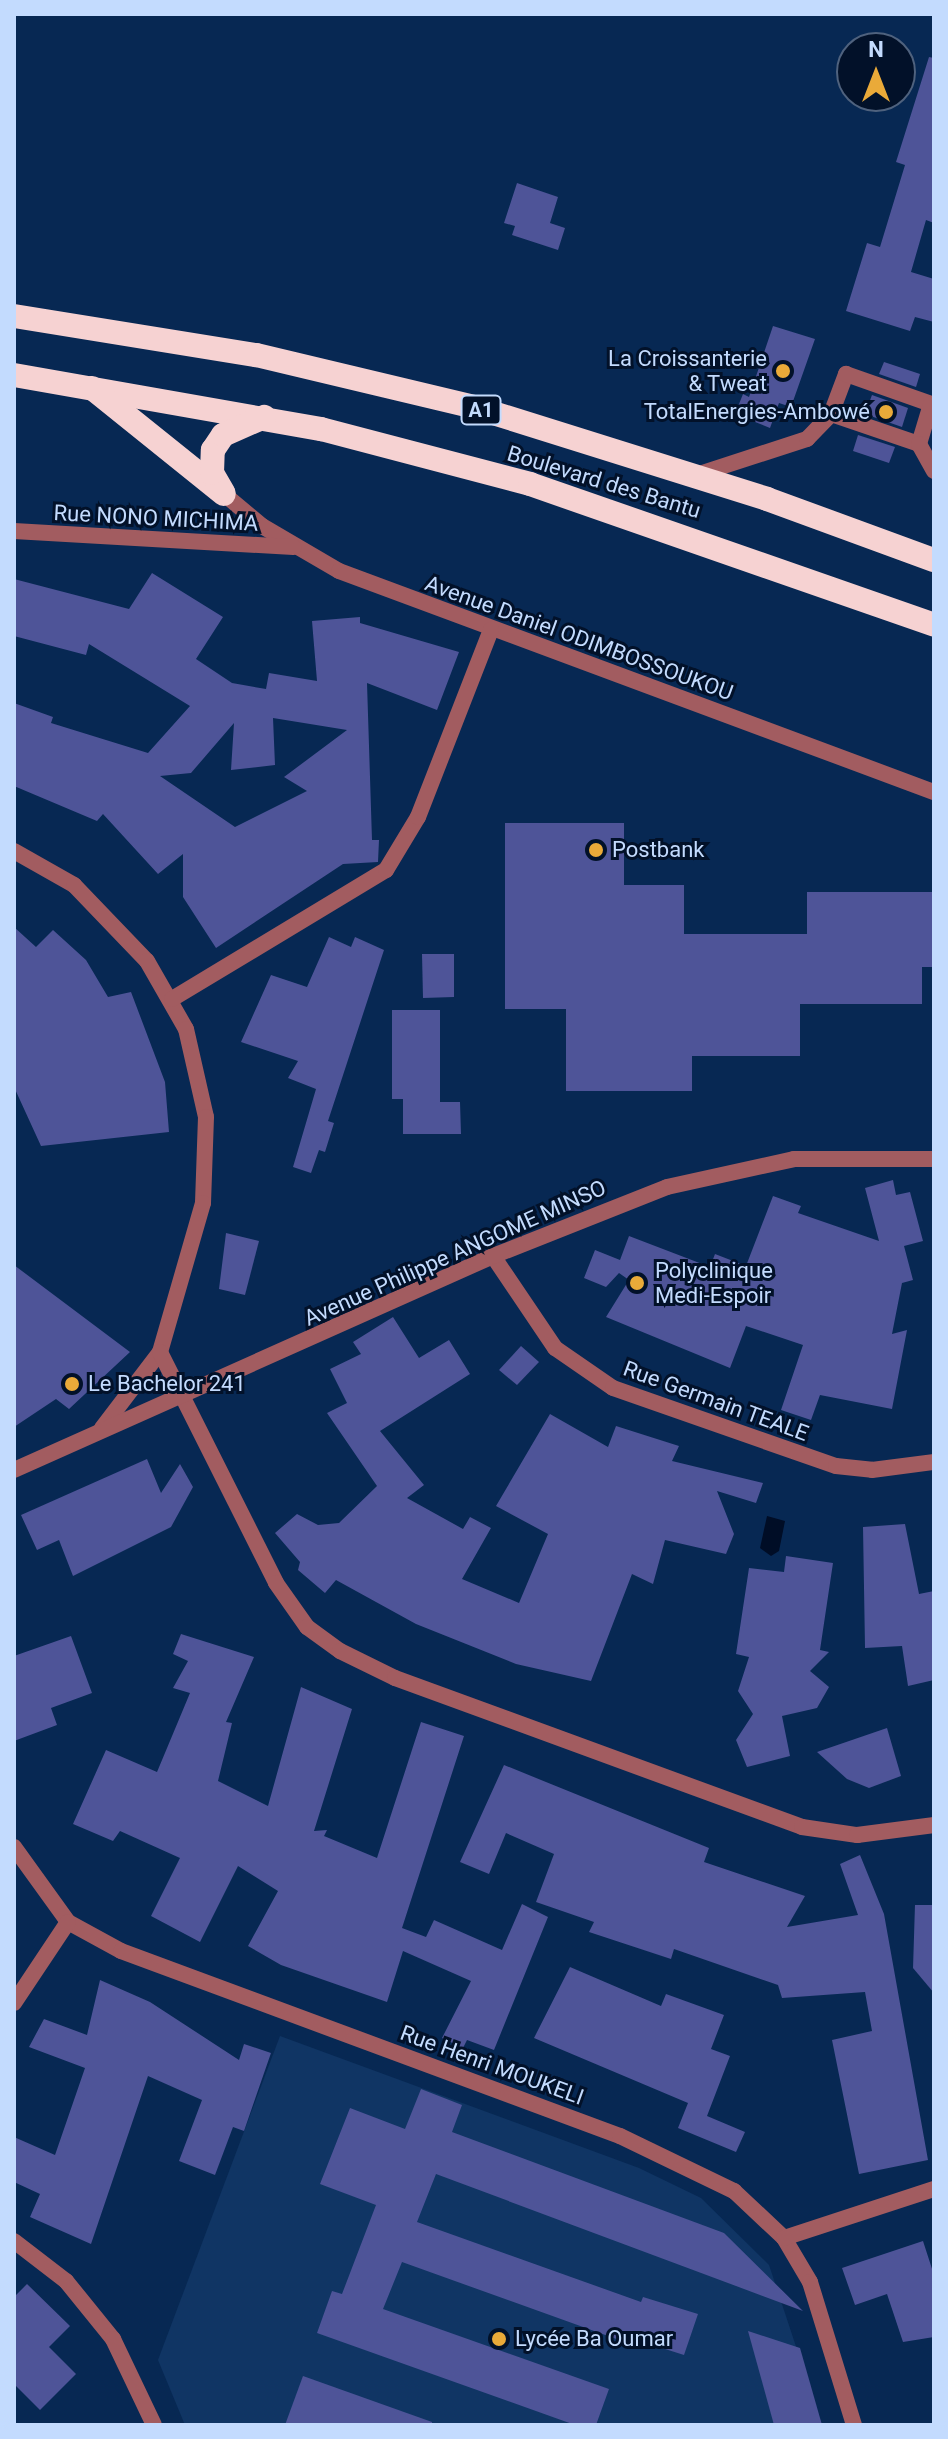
<!DOCTYPE html>
<html>
<head>
<meta charset="utf-8">
<style>
  body { margin:0 }
  #map { position:relative; width:948px; height:2439px; overflow:hidden; background:#072853; font-family:Roboto,sans-serif }
  div>[style] { position:absolute }
  [style*='--x'] { left:calc(var(--x)*1px); top:calc(var(--y)*1px); width:calc(var(--w)*1px); rotate:calc(var(--a)*1deg) }
  .built>* { inset:0; background:#103564 }
  .water>* { inset:0; background:#000d26 }
  .building>* { inset:0; background:#4e5498 }
  .lane>* { height:16px; margin:-8px; padding:0 8px; transform-origin:8px; border-radius:8px; background:#a25c60 }
  .street>* { height:16px; margin:-8px; padding:0 8px; transform-origin:8px; border-radius:8px; background:#a25c60 }
  .highway>* { height:24px; margin:-12px; padding:0 12px; transform-origin:12px; border-radius:12px; background:#f6d2d2 }
  .dots>* { width:22px; height:22px; translate:-50% -50%; box-sizing:border-box; border:4px solid #021129; border-radius:50% }
  span { translate:-50% -50%; white-space:nowrap; text-align:center; line-height:1.15; -webkit-text-stroke:6px #021129; paint-order:stroke }
  .shield-label span { padding:2px 6px; background:#021129; border:2px solid; border-radius:6px; -webkit-text-stroke-width:0 }
  .shield-label { font-size:20px; color:#c3dbfe; font-weight:700 }
  .poi-label { font-size:22px; color:#c3dbfe }
  .right { translate:-100% -50%; text-align:right }
  .left { translate:0 -50%; text-align:left }
  .street-label { font-size:22px; color:#c3dbfe }
  .frame { position:absolute; inset:0; border:16px solid #c3dbfe; pointer-events:none }
  .north { position:absolute; left:836px; top:32px; width:80px; height:80px; box-sizing:border-box; background:#021129; border:2px solid #4f627e; border-radius:50%; rotate:0deg; font-size:22px; font-weight:700; line-height:32px; text-align:center; color:#c3dbfe }
  .north::after { content:''; display:block; margin:auto; width:28px; height:36px; background:#eaaa39; clip-path:polygon(50% 0,100% 100%,50% 72%,0 100%) }
</style>
</head>
<body>
<div id="map">
  <div class="built">
    <div style="clip-path:polygon(280px 2036px,639px 2168px,701px 2198px,769px 2265px,822px 2425px,185px 2425px,158px 2360px)"></div>
  </div>
  <div class="water">
    <div style="clip-path:polygon(767px 1516px,785px 1521px,779px 1551px,771px 1556px,760px 1548px)"></div>
  </div>
  <div class="building">
    <div style="clip-path:polygon(929px 57px,934px 58px,934px 223px,926px 220px,911px 272px,934px 279px,934px 322px,915px 317px,910px 331px,846px 311px,867px 243px,880px 247px,905px 165px,896px 162px)"></div>
    <div style="clip-path:polygon(517px 183px,558px 197px,550px 223px,565px 228px,558px 250px,512px 235px,515px 226px,504px 223px)"></div>
    <div style="clip-path:polygon(773px 326px,815px 339px,791px 407px,779px 403px,770px 428px,735px 414px,743px 394px,749px 397px)"></div>
    <div style="clip-path:polygon(884px 362px,920px 374px,916px 387px,879px 374px)"></div>
    <div style="clip-path:polygon(872px 395px,908px 408px,902px 427px,865px 414px)"></div>
    <div style="clip-path:polygon(858px 435px,895px 447px,889px 463px,853px 451px)"></div>
    <div style="clip-path:polygon(evenodd,152px 573px,223px 617px,196px 659px,232px 683px,266px 689px,269px 673px,317px 681px,312px 621px,360px 617px,360px 623px,459px 652px,437px 710px,367px 683px,372px 840px,379px 840px,378px 862px,343px 864px,216px 948px,183px 897px,183px 854px,158px 874px,103px 814px,97px 821px,14px 786px,14px 703px,53px 717px,51px 723px,148px 753px,190px 706px,89px 644px,86px 655px,14px 636px,14px 579px,129px 609px,152px 573px,273px 718px,347px 730px,284px 777px,307px 791px,235px 827px,160px 776px,191px 773px,234px 723px,231px 770px,275px 765px,273px 718px)"></div>
    <div style="clip-path:polygon(505px 823px,624px 823px,624px 885px,684px 885px,684px 934px,807px 934px,807px 892px,934px 892px,934px 967px,922px 967px,922px 1004px,800px 1004px,800px 1056px,692px 1056px,692px 1091px,566px 1091px,566px 1009px,505px 1009px)"></div>
    <div style="clip-path:polygon(14px 927px,36px 947px,53px 930px,86px 960px,108px 997px,131px 992px,165px 1082px,169px 1132px,41px 1146px,14px 1087px)"></div>
    <div style="clip-path:polygon(329px 937px,351px 947px,355px 937px,384px 950px,328px 1121px,334px 1123px,325px 1152px,319px 1150px,311px 1173px,293px 1167px,316px 1089px,288px 1078px,298px 1061px,241px 1042px,271px 975px,307px 987px)"></div>
    <div style="clip-path:polygon(422px 954px,454px 954px,454px 997px,423px 998px)"></div>
    <div style="clip-path:polygon(392px 1010px,440px 1010px,440px 1102px,460px 1102px,461px 1134px,403px 1134px,403px 1099px,392px 1099px)"></div>
    <div style="clip-path:polygon(893px 1180px,896px 1195px,910px 1192px,923px 1241px,904px 1246px,913px 1280px,902px 1283px,892px 1334px,907px 1330px,892px 1409px,820px 1395px,811px 1420px,781px 1410px,803px 1345px,746px 1326px,730px 1368px,606px 1317px,629px 1280px,619px 1273px,606px 1287px,584px 1278px,595px 1250px,620px 1260px,629px 1236px,710px 1267px,715px 1254px,746px 1266px,773px 1196px,801px 1206px,798px 1213px,879px 1241px,865px 1188px)"></div>
    <div style="clip-path:polygon(226px 1233px,259px 1241px,245px 1295px,219px 1289px)"></div>
    <div style="clip-path:polygon(14px 1265px,130px 1352px,69px 1409px,56px 1399px,14px 1427px)"></div>
    <div style="clip-path:polygon(393px 1317px,419px 1358px,449px 1340px,470px 1374px,380px 1431px,424px 1485px,407px 1498px,463px 1529px,470px 1517px,491px 1528px,462px 1579px,519px 1603px,548px 1534px,496px 1506px,550px 1414px,608px 1447px,616px 1426px,679px 1446px,672px 1461px,763px 1483px,756px 1503px,717px 1491px,734px 1534px,726px 1554px,665px 1540px,653px 1584px,632px 1574px,591px 1681px,516px 1664px,416px 1624px,336px 1580px,325px 1593px,298px 1570px,300px 1562px,275px 1533px,297px 1514px,318px 1525px,339px 1523px,377px 1486px,327px 1413px,347px 1403px,330px 1369px,361px 1354px,353px 1342px)"></div>
    <div style="clip-path:polygon(521px 1346px,539px 1362px,517px 1385px,499px 1370px)"></div>
    <div style="clip-path:polygon(147px 1459px,161px 1493px,180px 1464px,193px 1487px,171px 1527px,73px 1576px,59px 1540px,37px 1550px,21px 1515px)"></div>
    <div style="clip-path:polygon(905px 1524px,919px 1594px,934px 1591px,934px 1680px,908px 1686px,902px 1646px,865px 1648px,863px 1527px)"></div>
    <div style="clip-path:polygon(786px 1556px,833px 1563px,820px 1650px,829px 1652px,810px 1671px,829px 1687px,817px 1708px,782px 1716px,790px 1756px,747px 1767px,736px 1740px,753px 1714px,738px 1691px,749px 1657px,736px 1654px,749px 1568px,784px 1572px)"></div>
    <div style="clip-path:polygon(181px 1634px,254px 1657px,226px 1722px,232px 1723px,218px 1781px,268px 1806px,301px 1687px,352px 1709px,314px 1831px,327px 1830px,324px 1836px,377px 1858px,421px 1722px,464px 1736px,402px 1928px,426px 1937px,434px 1920px,502px 1950px,522px 1904px,548px 1917px,494px 2050px,467px 2040px,463px 2048px,442px 2038px,471px 1981px,403px 1951px,387px 2002px,281px 1965px,248px 1946px,278px 1891px,238px 1866px,200px 1942px,151px 1916px,180px 1858px,120px 1831px,113px 1841px,73px 1824px,106px 1750px,157px 1772px,190px 1693px,173px 1688px,188px 1661px,173px 1654px)"></div>
    <div style="clip-path:polygon(71px 1636px,92px 1693px,51px 1708px,57px 1725px,14px 1741px,14px 1656px)"></div>
    <div style="clip-path:polygon(887px 1728px,901px 1776px,869px 1788px,847px 1779px,817px 1752px)"></div>
    <div style="clip-path:polygon(504px 1765px,709px 1848px,704px 1862px,805px 1896px,787px 1927px,858px 1915px,840px 1864px,860px 1855px,884px 1914px,928px 2160px,859px 2174px,832px 2040px,872px 2031px,865px 1992px,782px 1998px,778px 1985px,674px 1949px,671px 1959px,589px 1932px,594px 1922px,536px 1902px,554px 1854px,506px 1833px,489px 1874px,460px 1862px)"></div>
    <div style="clip-path:polygon(915px 1905px,934px 1905px,934px 1993px,913px 1968px)"></div>
    <div style="clip-path:polygon(570px 1967px,661px 2006px,666px 1994px,724px 2015px,711px 2049px,730px 2056px,707px 2116px,745px 2132px,736px 2152px,678px 2128px,688px 2103px,534px 2038px)"></div>
    <div style="clip-path:polygon(100px 1980px,150px 2002px,239px 2060px,244px 2044px,271px 2053px,244px 2131px,233px 2127px,215px 2175px,179px 2161px,202px 2100px,148px 2076px,91px 2244px,30px 2217px,40px 2194px,14px 2182px,14px 2137px,55px 2155px,85px 2068px,29px 2047px,44px 2019px,87px 2035px)"></div>
    <div style="clip-path:polygon(421px 2089px,462px 2105px,452px 2132px,724px 2233px,803px 2311px,436px 2174px,417px 2222px,641px 2302px,643px 2297px,698px 2314px,684px 2355px,624px 2336px,622px 2341px,402px 2262px,383px 2309px,609px 2389px,596px 2425px,575px 2425px,317px 2333px,332px 2291px,342px 2294px,376px 2205px,320px 2184px,350px 2108px,405px 2129px)"></div>
    <div style="clip-path:polygon(923px 2241px,934px 2275px,934px 2337px,903px 2342px,887px 2294px,855px 2305px,842px 2268px)"></div>
    <div style="clip-path:polygon(27px 2284px,70px 2326px,49px 2347px,76px 2374px,40px 2410px,14px 2384px,14px 2297px)"></div>
    <div style="clip-path:polygon(748px 2331px,800px 2348px,822px 2425px,774px 2425px)"></div>
    <div style="clip-path:polygon(303px 2376px,432px 2422px,432px 2425px,285px 2425px)"></div>
  </div>
  <div class="lane">
    <div style="--x:831;--y:414;--w:93;--a:18.8"></div>
    <div style="--x:696;--y:475;--w:117;--a:-18"></div>
    <div style="--x:807;--y:439;--w:35;--a:-46"></div>
    <div style="--x:831;--y:414;--w:43;--a:-69.4"></div>
    <div style="--x:846;--y:374;--w:90;--a:19.4"></div>
    <div style="--x:931;--y:404;--w:42;--a:106.7"></div>
    <div style="--x:919;--y:444;--w:31;--a:61"></div>
  </div>
  <div class="street">
    <div style="--x:224;--y:494;--w:50;--a:40.1"></div>
    <div style="--x:262;--y:526;--w:89;--a:30.3"></div>
    <div style="--x:339;--y:571;--w:635;--a:20.38"></div>
    <div style="--x:14;--y:531;--w:280;--a:3.3"></div>
    <div style="--x:14;--y:851;--w:69;--a:29.5"></div>
    <div style="--x:74;--y:885;--w:105;--a:46.2"></div>
    <div style="--x:147;--y:961;--w:78;--a:60.2"></div>
    <div style="--x:186;--y:1029;--w:90;--a:77.2"></div>
    <div style="--x:206;--y:1117;--w:86;--a:92"></div>
    <div style="--x:203;--y:1203;--w:155;--a:106.1"></div>
    <div style="--x:160;--y:1352;--w:96;--a:127.3"></div>
    <div style="--x:172;--y:999;--w:250;--a:-31.1"></div>
    <div style="--x:386;--y:870;--w:62;--a:-58.9"></div>
    <div style="--x:418;--y:817;--w:201;--a:-68.7"></div>
    <div style="--x:493;--y:1256;--w:111;--a:56"></div>
    <div style="--x:555;--y:1348;--w:70;--a:34.6"></div>
    <div style="--x:613;--y:1388;--w:236;--a:19.3"></div>
    <div style="--x:836;--y:1466;--w:36;--a:6"></div>
    <div style="--x:872;--y:1470;--w:63;--a:-7.4"></div>
    <div style="--x:160;--y:1352;--w:258;--a:63.3"></div>
    <div style="--x:276;--y:1583;--w:54;--a:54.8"></div>
    <div style="--x:307;--y:1627;--w:41;--a:36"></div>
    <div style="--x:340;--y:1651;--w:61;--a:26.1"></div>
    <div style="--x:395;--y:1678;--w:433;--a:20.1"></div>
    <div style="--x:802;--y:1827;--w:56;--a:8.3"></div>
    <div style="--x:857;--y:1835;--w:78;--a:-7.4"></div>
    <div style="--x:14;--y:1470;--w:525;--a:-24.07"></div>
    <div style="--x:493;--y:1256;--w:187;--a:-21.6"></div>
    <div style="--x:667;--y:1187;--w:130;--a:-12.4"></div>
    <div style="--x:794;--y:1159;--w:140;--a:0"></div>
    <div style="--x:14;--y:1847;--w:92;--a:54.2"></div>
    <div style="--x:68;--y:1922;--w:60;--a:28.7"></div>
    <div style="--x:121;--y:1951;--w:532;--a:20.34"></div>
    <div style="--x:620;--y:2136;--w:127;--a:25.8"></div>
    <div style="--x:734;--y:2191;--w:69;--a:43.2"></div>
    <div style="--x:784;--y:2238;--w:51;--a:59.4"></div>
    <div style="--x:810;--y:2282;--w:150;--a:72.9"></div>
    <div style="--x:14;--y:2003;--w:97;--a:-56.3"></div>
    <div style="--x:784;--y:2238;--w:158;--a:-18.1"></div>
    <div style="--x:14;--y:2241;--w:66;--a:37.6"></div>
    <div style="--x:66;--y:2281;--w:75;--a:51"></div>
    <div style="--x:113;--y:2339;--w:95;--a:64.5"></div>
  </div>
  <div class="highway">
    <div style="--x:14;--y:316;--w:245;--a:9.2"></div>
    <div style="--x:256;--y:355;--w:224;--a:13.4"></div>
    <div style="--x:474;--y:407;--w:307;--a:17.4"></div>
    <div style="--x:767;--y:499;--w:178;--a:20.1"></div>
    <div style="--x:14;--y:375;--w:312;--a:10"></div>
    <div style="--x:321;--y:429;--w:216;--a:14.7"></div>
    <div style="--x:530;--y:484;--w:428;--a:19.2"></div>
    <div style="--x:92;--y:388;--w:169;--a:38.8"></div>
    <div style="--x:223;--y:492;--w:22;--a:-120"></div>
    <div style="--x:212;--y:473;--w:23;--a:-88"></div>
    <div style="--x:213;--y:450;--w:18;--a:-56"></div>
    <div style="--x:223;--y:435;--w:45;--a:-23.7"></div>
  </div>
  <div class="dots">
    <div style="left:783px;top:371px;background:#eaaa39"></div>
    <div style="left:886px;top:412px;background:#eaaa39"></div>
    <div style="left:596px;top:850px;background:#eaaa39"></div>
    <div style="left:637px;top:1283px;background:#eaaa39"></div>
    <div style="left:72px;top:1384px;background:#eaaa39"></div>
    <div style="left:499px;top:2339px;background:#eaaa39"></div>
  </div>
  <div class="shield-label">
    <span style="left:481px;top:410px">A1</span>
  </div>
  <div class="poi-label">
    <span class="right" style="left:767px;top:371px">La Croissanterie<br>&amp; Tweat</span>
    <span class="right" style="left:870px;top:412px">TotalEnergies-Ambowé</span>
    <span class="left" style="left:612px;top:850px">Postbank</span>
    <span class="left" style="left:655px;top:1283px">Polyclinique<br>Medi-Espoir</span>
    <span class="left" style="left:88px;top:1384px">Le Bachelor 241</span>
    <span class="left" style="left:515px;top:2339px">Lycée Ba Oumar</span>
  </div>
  <div class="street-label">
    <span style="left:604px;top:482px;rotate:17deg">Boulevard des Bantu</span>
    <span style="left:156px;top:518px;rotate:3deg">Rue NONO MICHIMA</span>
    <span style="left:579px;top:638px;rotate:20deg">Avenue Daniel ODIMBOSSOUKOU</span>
    <span style="left:455px;top:1253px;rotate:-24deg">Avenue Philippe ANGOME MINSO</span>
    <span style="left:716px;top:1401px;rotate:20deg">Rue Germain TEALE</span>
    <span style="left:492px;top:2065px;rotate:20deg">Rue Henri MOUKELI</span>
  </div>
  <div class="frame"></div>
  <div class="north">N</div>
</div>
</body>
</html>
